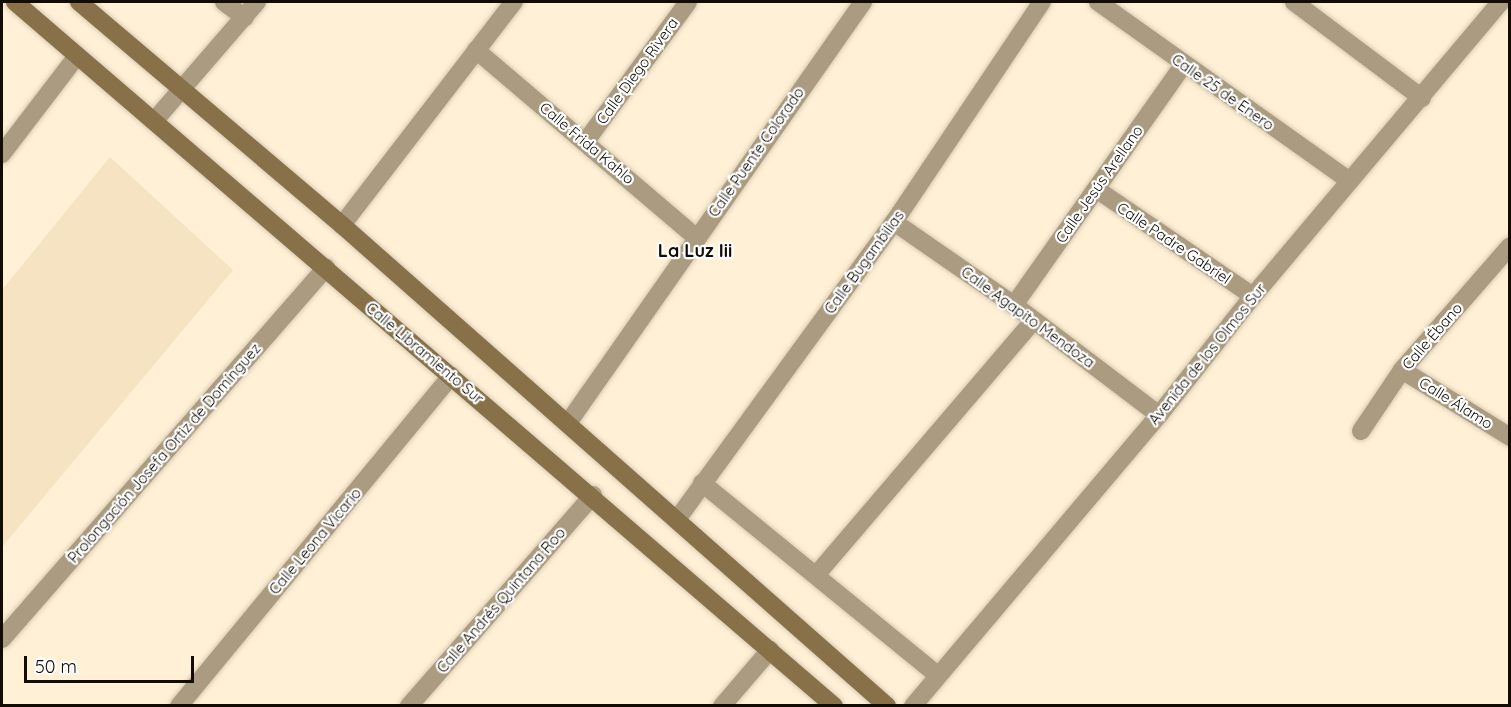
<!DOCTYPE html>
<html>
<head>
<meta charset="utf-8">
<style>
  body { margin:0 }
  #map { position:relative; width:1511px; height:707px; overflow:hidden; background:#fff0d6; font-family:Quicksand,sans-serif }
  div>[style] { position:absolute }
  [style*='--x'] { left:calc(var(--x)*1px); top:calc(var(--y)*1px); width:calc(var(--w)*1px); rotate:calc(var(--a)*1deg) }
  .built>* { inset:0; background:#f6e3c2 }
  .roads { filter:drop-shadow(0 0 2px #d9ccb4) drop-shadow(0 0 2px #d9ccb4) }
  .street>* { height:18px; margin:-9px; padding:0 9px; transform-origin:9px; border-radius:9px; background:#aa9b81 }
  .secondary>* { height:18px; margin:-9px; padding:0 9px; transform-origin:9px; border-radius:9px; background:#887149 }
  span { translate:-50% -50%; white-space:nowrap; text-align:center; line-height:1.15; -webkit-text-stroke:4.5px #fff; paint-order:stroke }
  .street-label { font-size:15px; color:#110c04 }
  .quarter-label { font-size:18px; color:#110c04; font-weight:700 }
  .frame { position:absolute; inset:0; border:3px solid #110c04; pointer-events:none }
  .scale { position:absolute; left:24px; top:656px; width:170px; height:27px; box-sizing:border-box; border:3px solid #110c04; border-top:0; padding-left:8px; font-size:18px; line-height:21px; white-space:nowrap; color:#110c04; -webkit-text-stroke:4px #fff; paint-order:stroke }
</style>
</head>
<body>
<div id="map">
  <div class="built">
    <div style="clip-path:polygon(110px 157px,233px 270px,2px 547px,2px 290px)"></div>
  </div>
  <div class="roads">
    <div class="street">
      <div style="--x:224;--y:2;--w:26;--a:37"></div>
      <div style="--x:1098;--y:2;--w:309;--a:35.4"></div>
      <div style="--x:1294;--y:2;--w:160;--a:36.9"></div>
      <div style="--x:476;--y:50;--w:289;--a:40.4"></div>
      <div style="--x:155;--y:120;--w:156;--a:-49.2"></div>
      <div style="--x:586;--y:141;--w:172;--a:-53.7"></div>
      <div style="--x:2;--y:154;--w:123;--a:-52.6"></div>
      <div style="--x:1096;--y:189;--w:190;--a:34.3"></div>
      <div style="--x:894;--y:222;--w:146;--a:34.7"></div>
      <div style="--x:1014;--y:305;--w:182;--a:37.2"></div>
      <div style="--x:342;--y:225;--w:282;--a:-52.4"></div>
      <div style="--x:1014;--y:305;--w:295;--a:-54.8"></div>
      <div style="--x:1402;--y:370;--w:127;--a:31.8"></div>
      <div style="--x:568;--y:423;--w:514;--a:-54.98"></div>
      <div style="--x:1361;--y:431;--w:73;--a:-56.1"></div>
      <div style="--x:1402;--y:370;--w:164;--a:-48.9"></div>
      <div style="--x:702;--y:483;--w:303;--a:39.2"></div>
      <div style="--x:678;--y:518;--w:366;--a:-53.9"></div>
      <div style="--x:894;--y:222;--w:265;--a:-56.1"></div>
      <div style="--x:817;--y:574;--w:333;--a:-49.5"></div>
      <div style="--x:2;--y:639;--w:493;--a:-48.9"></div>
      <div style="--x:179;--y:706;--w:428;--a:-50.5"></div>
      <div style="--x:409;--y:706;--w:280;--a:-48.9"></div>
      <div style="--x:722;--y:706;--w:74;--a:-49.4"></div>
      <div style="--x:913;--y:706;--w:381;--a:-49.8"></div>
      <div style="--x:1159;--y:415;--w:152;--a:-51.7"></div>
      <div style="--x:1253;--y:296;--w:385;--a:-49.9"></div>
    </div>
    <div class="secondary">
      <div style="--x:15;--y:2;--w:1080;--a:40.68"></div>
      <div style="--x:79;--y:2;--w:345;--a:40.3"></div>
      <div style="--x:342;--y:225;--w:727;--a:41.43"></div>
    </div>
  </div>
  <div class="street-label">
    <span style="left:637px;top:71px;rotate:-54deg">Calle Diego Rivera</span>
    <span style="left:1223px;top:92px;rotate:35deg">Calle 25 de Enero</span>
    <span style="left:587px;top:143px;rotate:40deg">Calle Frida Kahlo</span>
    <span style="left:756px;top:152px;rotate:-55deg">Calle Puente Colorado</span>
    <span style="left:1099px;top:184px;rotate:-55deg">Calle Jesús Arellano</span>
    <span style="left:1174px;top:243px;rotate:34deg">Calle Padre Gabriel</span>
    <span style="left:864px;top:262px;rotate:-54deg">Calle Bugambilias</span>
    <span style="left:1028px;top:317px;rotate:36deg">Calle Agapito Mendoza</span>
    <span style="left:1432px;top:336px;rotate:-49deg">Calle Ébano</span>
    <span style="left:425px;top:353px;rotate:40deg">Calle Libramiento Sur</span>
    <span style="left:1207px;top:354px;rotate:-51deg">Avenida de los Olmos Sur</span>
    <span style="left:1456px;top:403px;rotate:32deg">Calle Álamo</span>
    <span style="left:164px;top:453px;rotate:-49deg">Prolongación Josefa Ortiz de Domínguez</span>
    <span style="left:315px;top:541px;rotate:-50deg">Calle Leona Vicario</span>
    <span style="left:501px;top:600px;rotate:-49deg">Calle Andrés Quintana Roo</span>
  </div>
  <div class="quarter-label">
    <span style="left:695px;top:251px">La Luz Iii</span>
  </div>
  <div class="frame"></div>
  <div class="scale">50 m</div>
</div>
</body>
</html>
